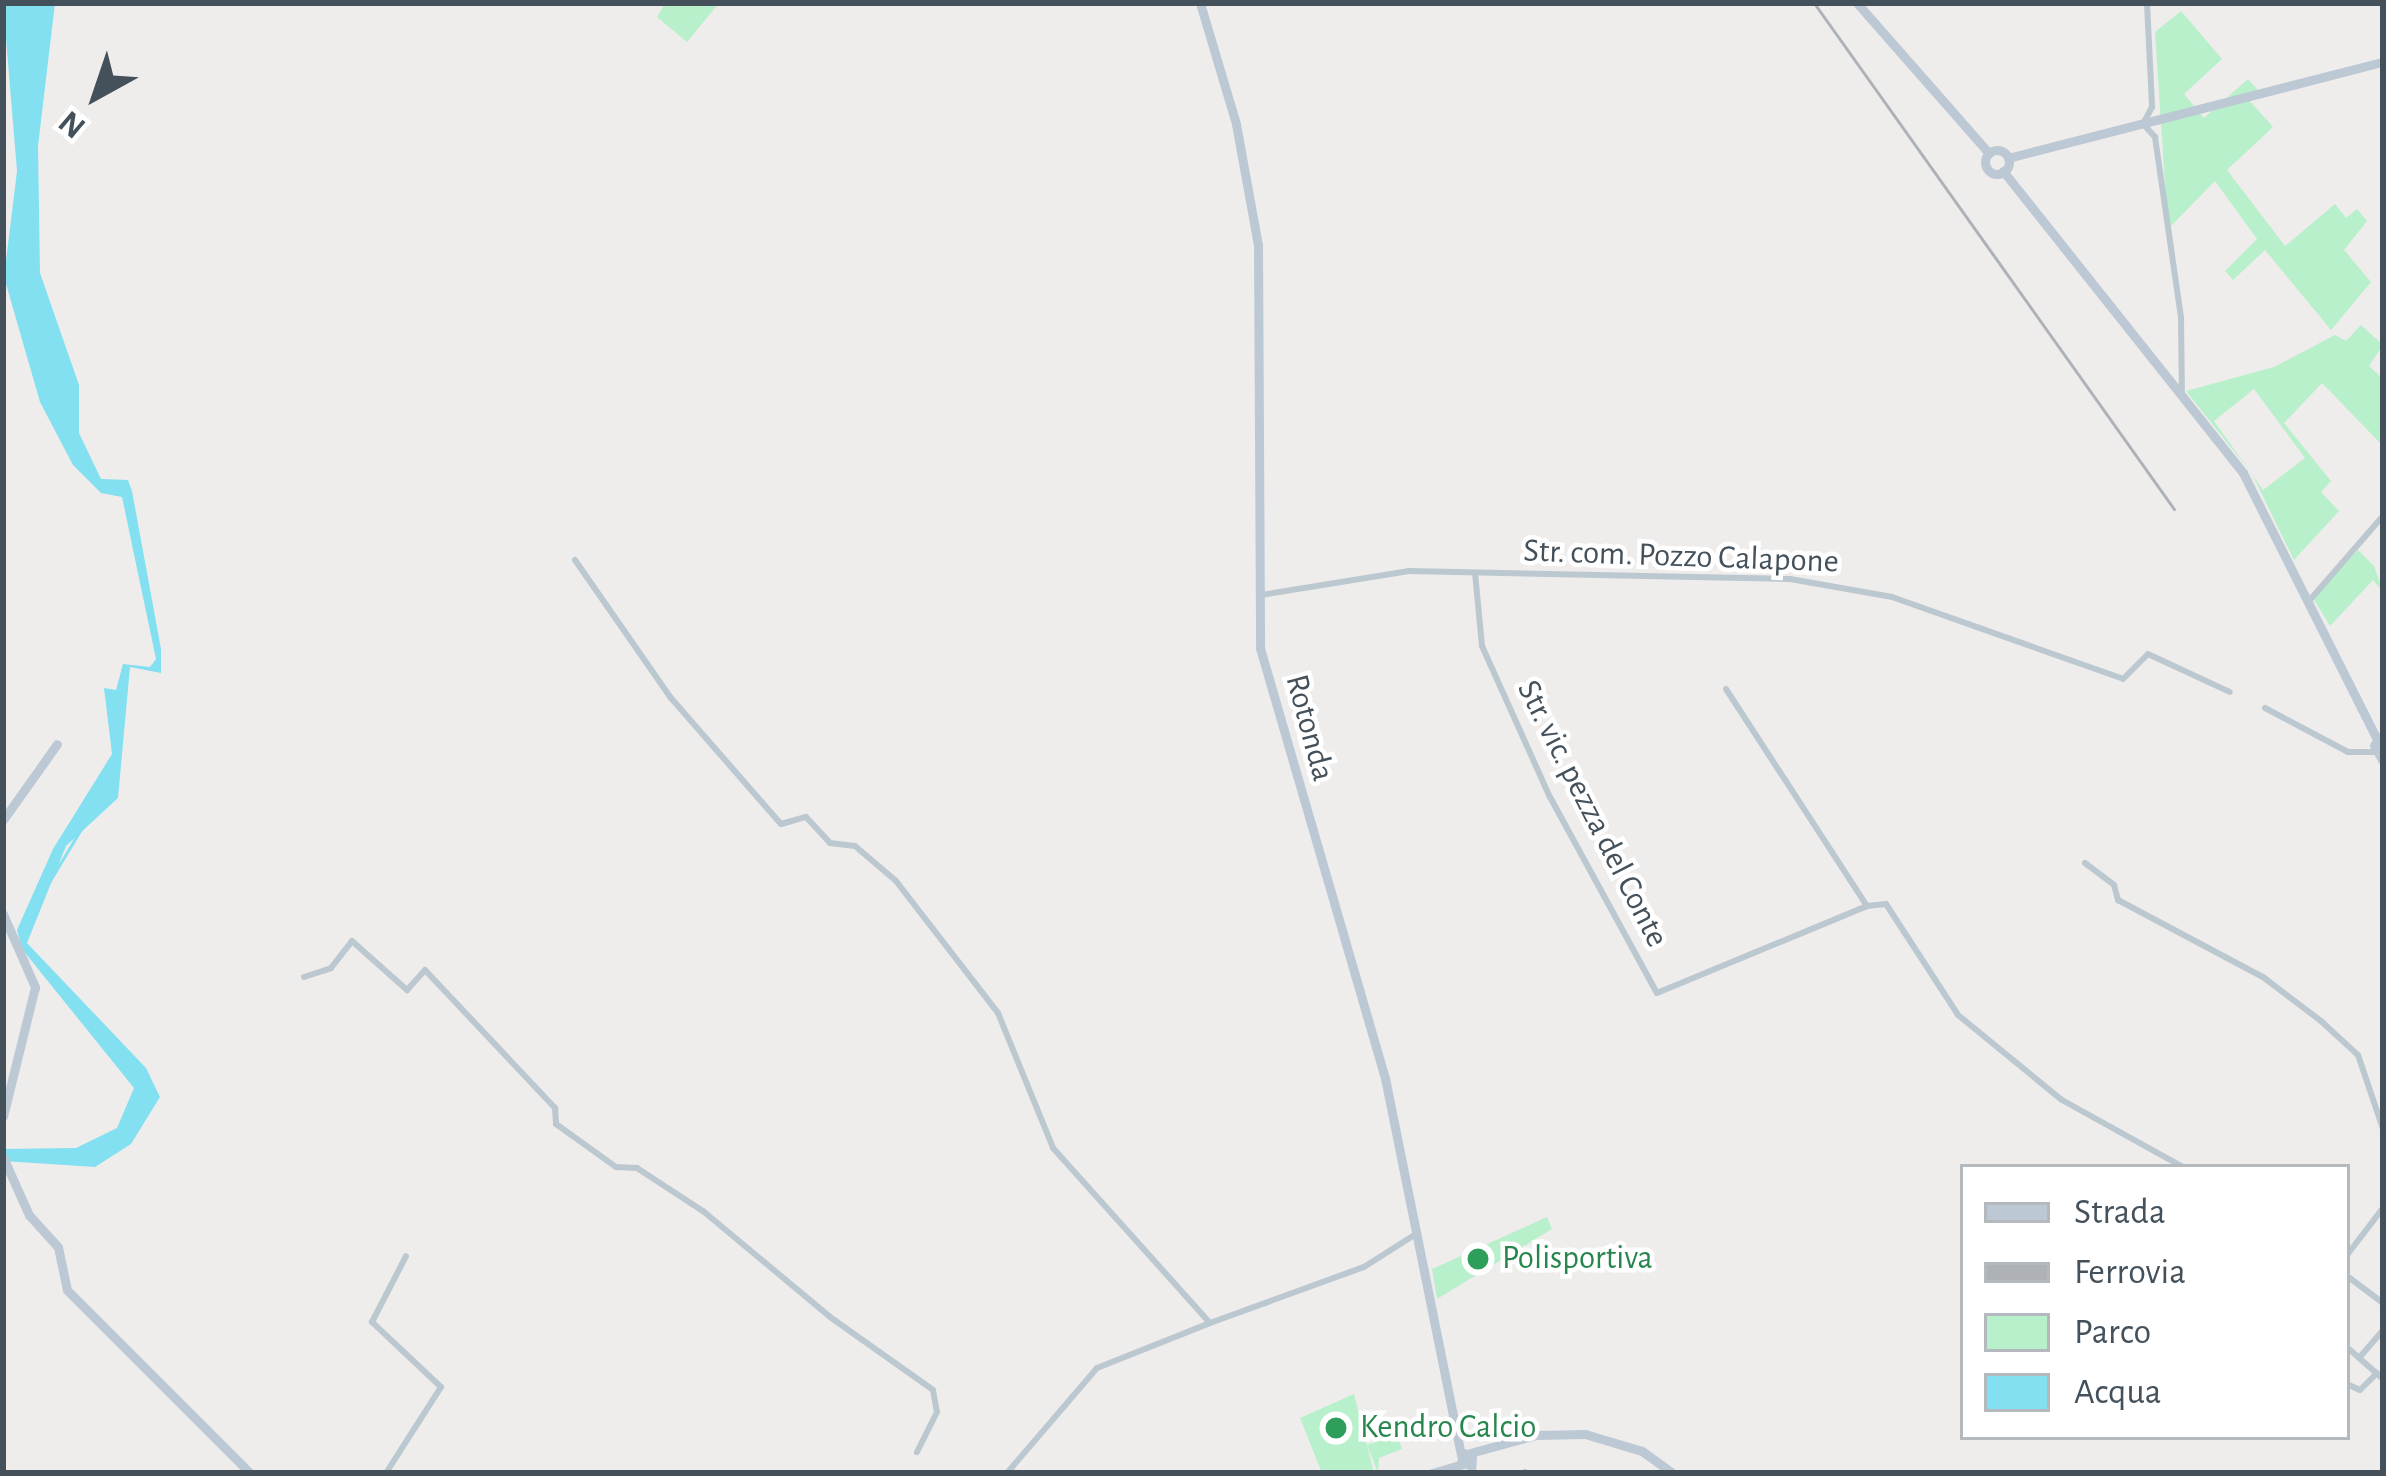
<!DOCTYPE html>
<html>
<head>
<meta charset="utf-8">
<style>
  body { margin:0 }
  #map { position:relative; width:2386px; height:1476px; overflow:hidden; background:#efecec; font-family:"Alegreya Sans",sans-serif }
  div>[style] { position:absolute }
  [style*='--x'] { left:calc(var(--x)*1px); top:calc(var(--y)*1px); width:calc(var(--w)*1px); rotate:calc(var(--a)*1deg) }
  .green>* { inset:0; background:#b7f0ca }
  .water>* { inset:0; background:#82e0f0 }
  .stream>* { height:3px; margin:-1.5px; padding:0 1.5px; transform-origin:1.5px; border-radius:1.5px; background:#82e0f0 }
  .street>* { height:6px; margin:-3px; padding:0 3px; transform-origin:3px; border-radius:3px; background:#bcc8d0 }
  .secondary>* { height:9px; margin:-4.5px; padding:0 4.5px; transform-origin:4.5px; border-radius:4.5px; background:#bcc9d5 }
  .secondary>.ring { margin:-4.5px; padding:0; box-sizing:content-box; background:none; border:9px solid #bcc9d5; border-radius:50% }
  .rail>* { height:3px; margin:-1.5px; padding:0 1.5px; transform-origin:1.5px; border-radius:1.5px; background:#aeb2b7 }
  .dots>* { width:33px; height:33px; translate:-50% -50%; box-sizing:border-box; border:6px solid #fff; border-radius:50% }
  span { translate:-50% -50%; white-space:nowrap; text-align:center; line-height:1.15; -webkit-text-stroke:9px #fff; paint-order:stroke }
  .street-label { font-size:33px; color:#44515b }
  .leisure-label { font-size:33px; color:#27864d }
  .left { translate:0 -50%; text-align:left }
  .frame { position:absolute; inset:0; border:6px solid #44515b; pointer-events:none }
  .legend { position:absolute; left:1960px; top:1164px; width:390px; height:276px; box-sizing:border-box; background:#fff; border:3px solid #b4b9bd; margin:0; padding:15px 21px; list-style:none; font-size:36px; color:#44515b }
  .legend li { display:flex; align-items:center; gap:24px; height:60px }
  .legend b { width:60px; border:3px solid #b4b9bd }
  .north { position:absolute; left:36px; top:36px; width:120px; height:120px; -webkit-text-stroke:9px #fff; paint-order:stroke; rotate:220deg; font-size:33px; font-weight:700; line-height:48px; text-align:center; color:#44515b }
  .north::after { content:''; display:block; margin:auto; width:42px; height:54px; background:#44515b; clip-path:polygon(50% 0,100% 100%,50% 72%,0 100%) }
</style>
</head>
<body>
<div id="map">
  <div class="green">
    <div style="clip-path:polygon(665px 3px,719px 3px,687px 42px,657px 17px)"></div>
    <div style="clip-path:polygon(2181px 11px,2222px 59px,2184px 94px,2204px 118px,2248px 79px,2257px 89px,2247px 98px,2273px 127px,2227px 170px,2285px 246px,2335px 204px,2346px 218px,2357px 209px,2367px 221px,2344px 250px,2371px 282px,2331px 330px,2265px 250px,2233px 280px,2225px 271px,2257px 239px,2215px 181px,2168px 229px,2155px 32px)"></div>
    <div style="clip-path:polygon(evenodd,2361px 325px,2383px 345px,2369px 366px,2383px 379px,2383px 446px,2322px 383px,2284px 423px,2331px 481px,2321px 492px,2339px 511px,2294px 560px,2252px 474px,2186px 391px,2274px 367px,2335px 335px,2346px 341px,2361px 325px,2254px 389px,2305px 458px,2263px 490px,2214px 421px,2254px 389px)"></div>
    <div style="clip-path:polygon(2358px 550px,2374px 566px,2383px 592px,2373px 580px,2330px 626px,2313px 598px)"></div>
    <div style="clip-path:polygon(1547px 1217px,1552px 1229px,1437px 1299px,1432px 1269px)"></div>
    <div style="clip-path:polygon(1354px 1394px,1374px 1473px,1322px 1473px,1300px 1418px)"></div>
    <div style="clip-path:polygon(1391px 1420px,1402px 1449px,1379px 1458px,1378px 1473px,1367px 1445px,1378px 1441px,1376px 1425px)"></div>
  </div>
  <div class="water">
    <div style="clip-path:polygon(3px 3px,55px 3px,38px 146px,40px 273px,79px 385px,79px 433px,101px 479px,128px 480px,132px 491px,161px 649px,161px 673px,130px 667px,118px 798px,66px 846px,27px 943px,146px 1068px,160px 1097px,131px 1144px,95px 1167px,3px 1161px,3px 1149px,76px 1148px,117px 1128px,134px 1088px,22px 949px,17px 930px,53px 849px,112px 754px,104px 688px,116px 690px,123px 664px,150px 667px,156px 659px,122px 497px,101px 493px,73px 465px,40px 402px,4px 277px,17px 171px)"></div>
  </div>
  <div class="stream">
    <div style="--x:49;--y:882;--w:68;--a:-58.9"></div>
  </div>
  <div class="street">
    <div style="--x:2147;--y:3;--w:104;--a:87.2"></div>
    <div style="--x:2152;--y:107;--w:19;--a:118"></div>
    <div style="--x:2143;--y:124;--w:18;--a:47"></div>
    <div style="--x:2155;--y:137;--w:183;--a:81.8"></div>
    <div style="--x:2181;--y:318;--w:77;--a:89.3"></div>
    <div style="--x:575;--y:560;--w:168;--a:55.2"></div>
    <div style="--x:671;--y:698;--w:167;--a:48.9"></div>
    <div style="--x:781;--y:824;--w:26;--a:-16"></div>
    <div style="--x:806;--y:817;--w:35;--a:47"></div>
    <div style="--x:830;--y:843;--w:25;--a:7"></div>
    <div style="--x:855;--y:846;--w:54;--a:40.5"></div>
    <div style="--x:896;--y:881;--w:167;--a:52.3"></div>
    <div style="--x:998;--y:1013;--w:146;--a:67.8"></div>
    <div style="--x:1053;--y:1148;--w:235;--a:48.1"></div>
    <div style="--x:1210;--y:1323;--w:164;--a:-20"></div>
    <div style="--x:1364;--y:1267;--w:62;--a:-32.4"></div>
    <div style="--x:1475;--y:573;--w:73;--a:84.5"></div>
    <div style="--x:1482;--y:646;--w:166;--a:65.8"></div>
    <div style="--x:1550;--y:797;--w:223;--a:61.4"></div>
    <div style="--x:1657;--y:993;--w:227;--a:-22.5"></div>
    <div style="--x:1261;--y:595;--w:150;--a:-9.2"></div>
    <div style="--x:1409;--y:571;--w:381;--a:1.2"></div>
    <div style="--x:1790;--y:579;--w:104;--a:10"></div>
    <div style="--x:1892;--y:597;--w:245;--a:19.5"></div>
    <div style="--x:2123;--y:679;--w:35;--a:-45"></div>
    <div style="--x:2148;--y:654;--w:90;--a:24.9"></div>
    <div style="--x:2309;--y:601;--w:113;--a:-49"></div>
    <div style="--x:1726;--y:689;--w:259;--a:57"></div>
    <div style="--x:1867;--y:906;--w:19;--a:-6"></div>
    <div style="--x:1886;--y:904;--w:132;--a:57"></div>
    <div style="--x:1958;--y:1015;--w:134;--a:39.3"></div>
    <div style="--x:2062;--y:1100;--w:138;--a:29"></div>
    <div style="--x:2265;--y:708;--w:94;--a:27.9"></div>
    <div style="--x:2348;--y:752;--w:29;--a:0"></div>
    <div style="--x:2085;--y:863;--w:36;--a:37"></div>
    <div style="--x:2114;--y:885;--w:16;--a:75"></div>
    <div style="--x:2118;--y:900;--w:164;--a:28"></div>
    <div style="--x:2263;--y:977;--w:73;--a:37.2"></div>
    <div style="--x:2321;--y:1021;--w:50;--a:42.6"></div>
    <div style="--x:2358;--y:1055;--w:78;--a:71.3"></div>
    <div style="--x:304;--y:977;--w:28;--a:-18"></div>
    <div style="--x:331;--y:968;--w:34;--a:-52"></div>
    <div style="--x:352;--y:941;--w:74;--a:41.7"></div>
    <div style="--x:407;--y:990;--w:27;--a:-48"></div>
    <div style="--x:425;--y:970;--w:190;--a:46.7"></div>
    <div style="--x:555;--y:1108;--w:16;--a:86"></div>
    <div style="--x:556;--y:1124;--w:74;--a:35.6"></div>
    <div style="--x:616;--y:1167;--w:21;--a:3"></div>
    <div style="--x:637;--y:1168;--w:79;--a:33.1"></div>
    <div style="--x:703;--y:1211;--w:165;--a:39.8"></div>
    <div style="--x:830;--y:1317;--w:126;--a:35.3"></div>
    <div style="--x:933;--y:1390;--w:22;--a:80"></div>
    <div style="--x:937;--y:1412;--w:45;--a:116.6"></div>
    <div style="--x:2347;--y:1255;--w:59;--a:-52.5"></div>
    <div style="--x:2347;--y:1276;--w:45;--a:36.9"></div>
    <div style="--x:2349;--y:1349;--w:45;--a:41.4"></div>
    <div style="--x:2359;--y:1358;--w:37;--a:-49"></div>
    <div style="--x:2347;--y:1384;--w:14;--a:25"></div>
    <div style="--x:2360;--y:1390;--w:24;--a:-45"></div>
    <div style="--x:1525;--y:1472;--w:1;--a:90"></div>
    <div style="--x:386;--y:1473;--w:102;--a:-57.4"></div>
    <div style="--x:441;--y:1387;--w:95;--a:-136.7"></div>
    <div style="--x:372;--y:1322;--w:74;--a:-62.7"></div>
    <div style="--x:1007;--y:1473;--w:138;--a:-49.4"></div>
    <div style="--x:1097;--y:1368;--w:122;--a:-21.7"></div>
  </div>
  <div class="secondary">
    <div style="--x:1200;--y:3;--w:126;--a:73.4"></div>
    <div style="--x:1236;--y:124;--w:123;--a:79.7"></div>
    <div style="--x:1258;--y:245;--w:403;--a:89.7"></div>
    <div style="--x:1260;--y:648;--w:448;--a:73.8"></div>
    <div style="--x:1385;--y:1078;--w:385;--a:78.6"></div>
    <div style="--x:1857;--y:3;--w:200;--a:48.7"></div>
    <div class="ring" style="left:1985px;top:150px;width:15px;height:15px"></div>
    <div style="--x:2008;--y:158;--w:387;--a:-14.4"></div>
    <div style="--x:2003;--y:171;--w:386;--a:51.5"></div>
    <div style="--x:2243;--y:473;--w:297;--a:63.3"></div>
    <div style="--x:2383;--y:735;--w:13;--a:132"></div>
    <div style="--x:2374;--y:745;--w:18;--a:61"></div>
    <div style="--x:3;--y:820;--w:93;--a:-54.6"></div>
    <div style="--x:3;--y:914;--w:80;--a:66.3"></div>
    <div style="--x:35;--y:987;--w:133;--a:103.9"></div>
    <div style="--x:3;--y:1157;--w:64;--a:65.9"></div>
    <div style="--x:29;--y:1215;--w:43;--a:47.8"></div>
    <div style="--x:58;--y:1247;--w:44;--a:78.2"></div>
    <div style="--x:67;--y:1290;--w:259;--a:45"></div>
    <div style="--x:1470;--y:1453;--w:68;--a:-15.3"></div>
    <div style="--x:1536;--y:1435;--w:49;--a:-1.2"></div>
    <div style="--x:1585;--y:1434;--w:59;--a:16.6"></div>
    <div style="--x:1642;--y:1451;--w:37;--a:36"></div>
    <div style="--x:1471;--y:1464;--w:10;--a:-174"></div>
    <div style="--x:1461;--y:1463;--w:10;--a:-79"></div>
    <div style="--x:1463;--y:1453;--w:9;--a:13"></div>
    <div style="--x:1472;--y:1455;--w:18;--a:93"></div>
    <div style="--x:1432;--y:1473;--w:32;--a:-16"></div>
  </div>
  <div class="rail">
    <div style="--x:1814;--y:3;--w:621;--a:54.57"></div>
  </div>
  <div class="dots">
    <div style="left:1478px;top:1259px;background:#2e9e5b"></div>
    <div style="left:1336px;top:1428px;background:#2e9e5b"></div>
  </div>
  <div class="street-label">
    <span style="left:1681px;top:557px;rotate:2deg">Str. com. Pozzo Calapone</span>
    <span style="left:1309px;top:728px;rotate:75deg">Rotonda</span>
    <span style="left:1592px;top:814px;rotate:63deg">Str. vic. pezza del Conte</span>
  </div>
  <div class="leisure-label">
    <span class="left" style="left:1502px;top:1259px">Polisportiva</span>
    <span class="left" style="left:1360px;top:1428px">Kendro Calcio</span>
  </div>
  <div class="frame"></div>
  <ul class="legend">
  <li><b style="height:15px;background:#bcc9d5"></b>Strada</li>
  <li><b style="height:15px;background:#aeb2b7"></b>Ferrovia</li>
  <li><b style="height:33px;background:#b7f0ca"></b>Parco</li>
  <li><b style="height:33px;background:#82e0f0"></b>Acqua</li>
  </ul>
  <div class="north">N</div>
</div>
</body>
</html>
